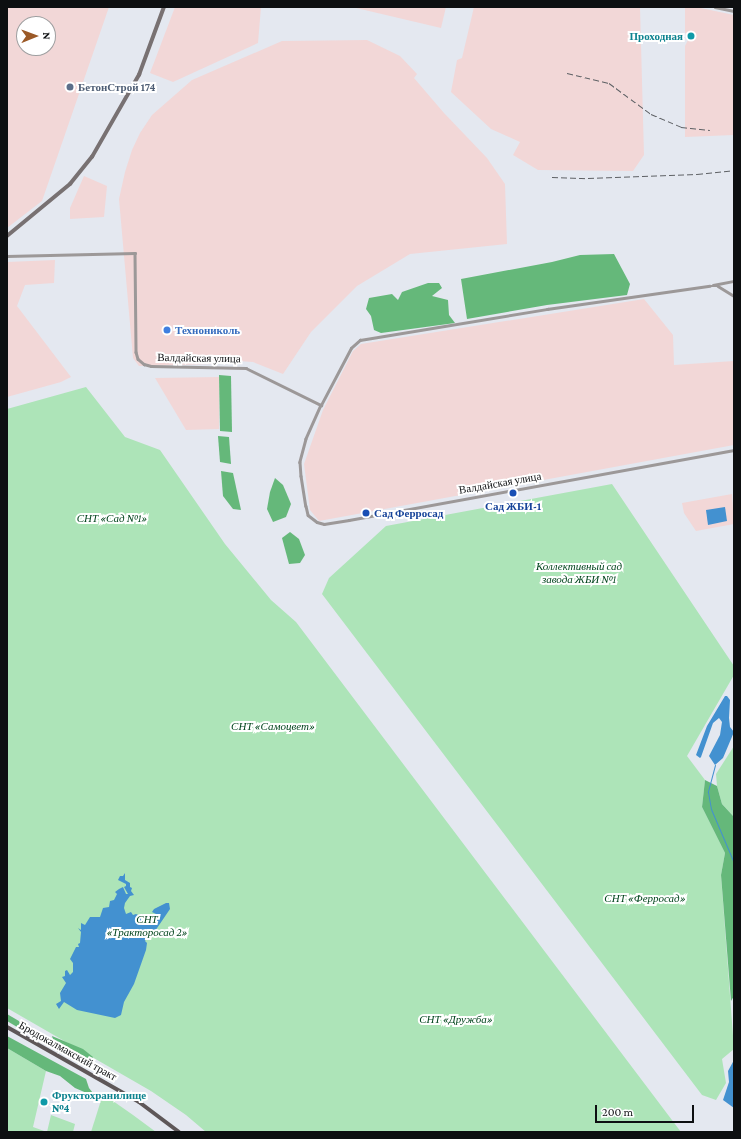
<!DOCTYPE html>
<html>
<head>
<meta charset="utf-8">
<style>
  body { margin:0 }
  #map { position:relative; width:741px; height:1139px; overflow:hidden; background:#e4e8f0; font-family:"Crimson Pro",serif }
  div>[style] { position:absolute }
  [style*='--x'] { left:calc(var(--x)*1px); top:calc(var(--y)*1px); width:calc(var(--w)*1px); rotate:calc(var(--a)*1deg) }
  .industrial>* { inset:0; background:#f2d7d7 }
  .green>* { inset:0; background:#ade4b8 }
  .forest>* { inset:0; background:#65b87a }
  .water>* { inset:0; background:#4391d0 }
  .stream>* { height:1px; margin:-0.5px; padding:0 0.5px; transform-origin:0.5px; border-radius:0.5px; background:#4391d0 }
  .street>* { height:2.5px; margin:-1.25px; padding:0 1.25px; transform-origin:1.25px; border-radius:1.25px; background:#9c9898 }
  .secondary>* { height:3.5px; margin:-1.75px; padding:0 1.75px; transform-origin:1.75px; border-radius:1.75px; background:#787172 }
  .primary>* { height:4px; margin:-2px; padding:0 2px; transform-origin:2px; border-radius:2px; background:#5e5758 }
  .rail>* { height:1px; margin-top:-0.5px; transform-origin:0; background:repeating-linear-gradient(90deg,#5d6064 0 6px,transparent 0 9px) }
  .dots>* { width:11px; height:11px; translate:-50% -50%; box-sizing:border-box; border:2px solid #fff; border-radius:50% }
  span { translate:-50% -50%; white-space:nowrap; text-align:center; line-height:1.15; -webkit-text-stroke:4px #fff; paint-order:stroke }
  .culture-label { font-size:11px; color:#0d838f; font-weight:700 }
  .right { translate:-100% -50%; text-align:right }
  .left { translate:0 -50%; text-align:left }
  .service-label { font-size:11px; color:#4e5e75; font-weight:700 }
  .shop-label { font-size:11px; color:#366cbe; font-weight:700 }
  .street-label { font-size:11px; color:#0d0f11 }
  .transit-label { font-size:11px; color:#164399; font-weight:700 }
  .park-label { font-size:11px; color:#00441c; font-style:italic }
  .frame { position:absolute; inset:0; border:8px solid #0d0f11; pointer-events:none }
  .north { position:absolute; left:16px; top:16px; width:40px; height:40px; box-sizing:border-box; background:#fff; border:1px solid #9e9fa0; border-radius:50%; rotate:89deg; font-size:11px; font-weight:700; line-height:16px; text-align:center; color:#0d0f11 }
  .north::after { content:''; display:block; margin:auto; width:14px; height:18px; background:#9b5927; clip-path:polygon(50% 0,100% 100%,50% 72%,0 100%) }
  .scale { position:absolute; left:595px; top:1105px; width:99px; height:18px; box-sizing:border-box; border:2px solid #0d0f11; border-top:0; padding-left:5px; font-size:12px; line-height:14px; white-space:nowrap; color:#0d0f11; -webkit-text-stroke:3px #fff; paint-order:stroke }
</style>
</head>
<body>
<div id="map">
  <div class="industrial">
    <div style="clip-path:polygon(evenodd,7px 7px,109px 7px,42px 201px,7px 228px,7px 7px,24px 24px,48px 24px,48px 48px,24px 48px,24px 24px)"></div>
    <div style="clip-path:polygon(175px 7px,261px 7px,258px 43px,173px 82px,150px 73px)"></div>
    <div style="clip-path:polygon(352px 7px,446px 7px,441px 28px)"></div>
    <div style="clip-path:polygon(474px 7px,640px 7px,644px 155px,633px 171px,538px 170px,513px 155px,520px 142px,491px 129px,451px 92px,457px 60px,462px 58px)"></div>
    <div style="clip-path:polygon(685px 7px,696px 7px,734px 15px,734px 135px,685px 137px,685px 46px,689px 38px,689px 35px,685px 33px)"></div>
    <div style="clip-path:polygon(367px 40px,400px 56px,417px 74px,414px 78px,444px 113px,487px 158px,505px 184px,507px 244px,410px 254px,357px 286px,311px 332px,283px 374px,253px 362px,222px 360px,213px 364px,139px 366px,133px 358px,119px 199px,125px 172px,132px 150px,140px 133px,152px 115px,192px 80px,282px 41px)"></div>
    <div style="clip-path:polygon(84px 176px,107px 186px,104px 217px,70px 219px,70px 208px)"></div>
    <div style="clip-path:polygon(55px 260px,54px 283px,25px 285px,17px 306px,71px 377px,61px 382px,7px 397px,7px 262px)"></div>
    <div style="clip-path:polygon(644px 299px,673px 335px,674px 365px,734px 361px,734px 445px,319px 521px,310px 510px,304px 464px,323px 410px,353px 351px,361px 344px)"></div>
    <div style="clip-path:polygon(219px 377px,219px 429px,186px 430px,155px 378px)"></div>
    <div style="clip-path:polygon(732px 494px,734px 524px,696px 531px,684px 513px,682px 503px)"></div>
  </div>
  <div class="green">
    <div style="clip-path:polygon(86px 387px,125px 437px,160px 450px,225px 544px,271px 600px,296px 622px,681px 1132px,206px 1132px,186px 1115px,151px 1091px,7px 1008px,7px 409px)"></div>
    <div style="clip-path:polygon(612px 484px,734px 666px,734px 675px,687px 756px,705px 780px,702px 807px,725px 853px,721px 875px,734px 1049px,722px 1059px,726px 1083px,716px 1100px,702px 1095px,322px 594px,329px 578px,386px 526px)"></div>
    <div style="clip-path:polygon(734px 746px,734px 817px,722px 804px,717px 786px,716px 774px)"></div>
    <div style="clip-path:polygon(7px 1048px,46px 1071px,33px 1127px,47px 1132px,51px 1115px,75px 1124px,73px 1132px,7px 1132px)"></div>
    <div style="clip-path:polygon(103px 1094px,133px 1115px,156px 1132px,91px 1132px)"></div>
  </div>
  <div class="forest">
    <div style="clip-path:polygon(614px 254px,630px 284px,627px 295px,547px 305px,467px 319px,461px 279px,552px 262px,580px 255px)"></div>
    <div style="clip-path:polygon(428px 283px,439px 283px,442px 288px,432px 296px,448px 300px,449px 315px,455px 323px,381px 333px,374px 330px,371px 316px,366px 309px,369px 298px,392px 294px,398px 300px,402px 292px)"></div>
    <div style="clip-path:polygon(219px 375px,231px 376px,232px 432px,220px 431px)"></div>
    <div style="clip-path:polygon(218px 436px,229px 437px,231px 464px,220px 462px)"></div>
    <div style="clip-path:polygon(221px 471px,233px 473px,241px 510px,233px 509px,223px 496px)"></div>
    <div style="clip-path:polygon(275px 478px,283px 485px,291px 504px,286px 517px,273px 522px,267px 509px,270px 492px)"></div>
    <div style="clip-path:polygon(290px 532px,299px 539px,305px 555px,300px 563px,289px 564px,282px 538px)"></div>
    <div style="clip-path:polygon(705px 780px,717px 786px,722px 804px,734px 817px,734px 996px,731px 1001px,721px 875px,725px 853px,702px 807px)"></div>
    <div style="clip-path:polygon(7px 1014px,24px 1024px,43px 1037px,39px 1040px,7px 1021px)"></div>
    <div style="clip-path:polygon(7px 1036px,86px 1079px,89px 1088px,96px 1097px,75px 1088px,60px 1076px,46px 1071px,7px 1048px)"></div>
    <div style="clip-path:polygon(52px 1036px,83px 1049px,93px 1057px,89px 1064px,58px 1052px,45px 1041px,54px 1043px)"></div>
  </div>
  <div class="water">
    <div style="clip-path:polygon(725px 507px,727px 521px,708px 525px,706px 510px)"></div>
    <div style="clip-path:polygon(725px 696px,727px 696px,730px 700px,729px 718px,730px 727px,734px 732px,723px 758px,715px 765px,709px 756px,720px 735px,722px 722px,719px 718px,713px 723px,701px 757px,700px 758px,696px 755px,707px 726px)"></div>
    <div style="clip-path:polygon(125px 873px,125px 880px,130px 883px,130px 887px,132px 888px,131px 891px,134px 895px,130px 896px,125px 903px,124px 908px,126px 914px,131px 912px,133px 915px,136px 914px,140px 916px,144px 914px,144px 916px,147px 918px,150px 916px,157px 919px,160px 916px,152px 912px,154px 909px,166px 903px,169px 903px,170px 909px,151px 937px,147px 938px,145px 941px,147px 943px,146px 950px,134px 984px,124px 1002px,121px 1015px,115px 1018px,77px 1010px,64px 1002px,59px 1009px,56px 1004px,61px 1001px,60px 993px,66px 983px,62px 977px,65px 976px,65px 971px,67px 970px,70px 975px,73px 972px,73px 963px,70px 959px,76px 947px,79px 947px,78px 944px,80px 943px,81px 932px,78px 928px,81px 930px,81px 923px,85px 925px,90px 917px,100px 917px,103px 908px,109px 907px,110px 901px,114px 900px,117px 894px,115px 892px,119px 889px,123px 887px,126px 894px,128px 894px,124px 887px,126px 886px,126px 884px,118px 880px,120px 876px,123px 876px)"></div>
    <div style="clip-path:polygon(734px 1060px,734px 1108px,723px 1100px,729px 1082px,728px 1071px)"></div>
  </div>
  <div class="stream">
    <div style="--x:715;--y:765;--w:28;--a:105"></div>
    <div style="--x:708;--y:792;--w:17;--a:80"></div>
    <div style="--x:711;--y:809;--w:59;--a:66.9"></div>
  </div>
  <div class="street">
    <div style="--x:715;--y:7;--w:19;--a:12"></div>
    <div style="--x:7;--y:256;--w:128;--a:-1.3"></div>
    <div style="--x:135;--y:253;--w:99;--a:89.4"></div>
    <div style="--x:136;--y:352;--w:7;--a:74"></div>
    <div style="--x:138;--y:359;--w:8;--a:40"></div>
    <div style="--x:144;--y:364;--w:7;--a:16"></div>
    <div style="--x:151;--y:366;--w:95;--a:1.2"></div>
    <div style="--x:246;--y:368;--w:84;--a:26.3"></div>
    <div style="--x:321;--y:405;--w:37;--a:114"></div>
    <div style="--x:306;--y:439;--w:24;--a:105"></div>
    <div style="--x:300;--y:462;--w:14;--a:86"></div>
    <div style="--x:301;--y:476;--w:30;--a:81"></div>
    <div style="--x:306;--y:506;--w:9;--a:77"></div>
    <div style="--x:308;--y:515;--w:11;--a:38"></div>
    <div style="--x:317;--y:522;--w:7;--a:16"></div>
    <div style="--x:324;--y:524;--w:25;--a:-9"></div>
    <div style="--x:349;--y:520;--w:391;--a:-10.3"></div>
    <div style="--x:713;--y:285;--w:21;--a:-11"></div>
    <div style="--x:321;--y:405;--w:64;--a:-62.2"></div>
    <div style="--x:351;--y:348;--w:12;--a:-42"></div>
    <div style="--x:360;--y:340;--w:190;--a:-9.4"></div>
    <div style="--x:547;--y:309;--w:164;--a:-8.1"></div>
    <div style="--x:709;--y:286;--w:9;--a:0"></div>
    <div style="--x:718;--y:286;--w:19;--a:32"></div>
  </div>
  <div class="secondary">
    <div style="--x:7;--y:236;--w:82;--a:-39.5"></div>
    <div style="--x:70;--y:184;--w:35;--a:-51"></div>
    <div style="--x:92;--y:157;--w:95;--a:-60.2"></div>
    <div style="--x:139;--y:75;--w:72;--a:-69.8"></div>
  </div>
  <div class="primary">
    <div style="--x:7;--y:1027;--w:152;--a:29.6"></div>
    <div style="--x:139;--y:1102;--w:50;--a:36.9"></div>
  </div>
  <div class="rail">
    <div style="--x:567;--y:73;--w:43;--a:13.4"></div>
    <div style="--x:609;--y:83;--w:52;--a:36.4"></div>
    <div style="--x:651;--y:114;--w:33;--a:23"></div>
    <div style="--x:681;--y:127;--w:29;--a:6"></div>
    <div style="--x:552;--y:177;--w:36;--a:2"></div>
    <div style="--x:588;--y:178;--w:109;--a:-2.1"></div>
    <div style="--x:697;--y:174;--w:37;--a:-6"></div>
  </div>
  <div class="dots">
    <div style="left:691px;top:36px;background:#0f9aa8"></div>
    <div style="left:70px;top:87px;background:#5c6f8a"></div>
    <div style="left:167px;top:330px;background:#3f7fe0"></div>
    <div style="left:513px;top:493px;background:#1a4fb4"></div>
    <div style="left:366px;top:513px;background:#1a4fb4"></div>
    <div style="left:44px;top:1102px;background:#0f9aa8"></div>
  </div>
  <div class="culture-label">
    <span class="right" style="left:683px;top:36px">Проходная</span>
    <span class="left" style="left:52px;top:1102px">Фруктохранилище<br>№4</span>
  </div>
  <div class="service-label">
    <span class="left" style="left:78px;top:87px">БетонСтрой 174</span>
  </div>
  <div class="shop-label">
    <span class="left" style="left:175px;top:330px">Технониколь</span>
  </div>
  <div class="street-label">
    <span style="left:199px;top:358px;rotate:1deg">Валдайская улица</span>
    <span style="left:500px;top:483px;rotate:-10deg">Валдайская улица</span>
    <span style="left:68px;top:1051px;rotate:29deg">Бродокалмакский тракт</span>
  </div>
  <div class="transit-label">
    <span style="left:513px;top:506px">Сад ЖБИ-1</span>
    <span class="left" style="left:374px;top:513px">Сад Ферросад</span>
  </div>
  <div class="park-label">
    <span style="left:112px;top:518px">СНТ «Сад №1»</span>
    <span style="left:579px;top:573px">Коллективный сад<br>завода ЖБИ №1</span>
    <span style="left:273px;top:726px">СНТ «Самоцвет»</span>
    <span style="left:645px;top:898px">СНТ «Ферросад»</span>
    <span style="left:147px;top:926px">СНТ<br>«Тракторосад 2»</span>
    <span style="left:456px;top:1019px">СНТ «Дружба»</span>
  </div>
  <div class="frame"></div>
  <div class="north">N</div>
  <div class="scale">200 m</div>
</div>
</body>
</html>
